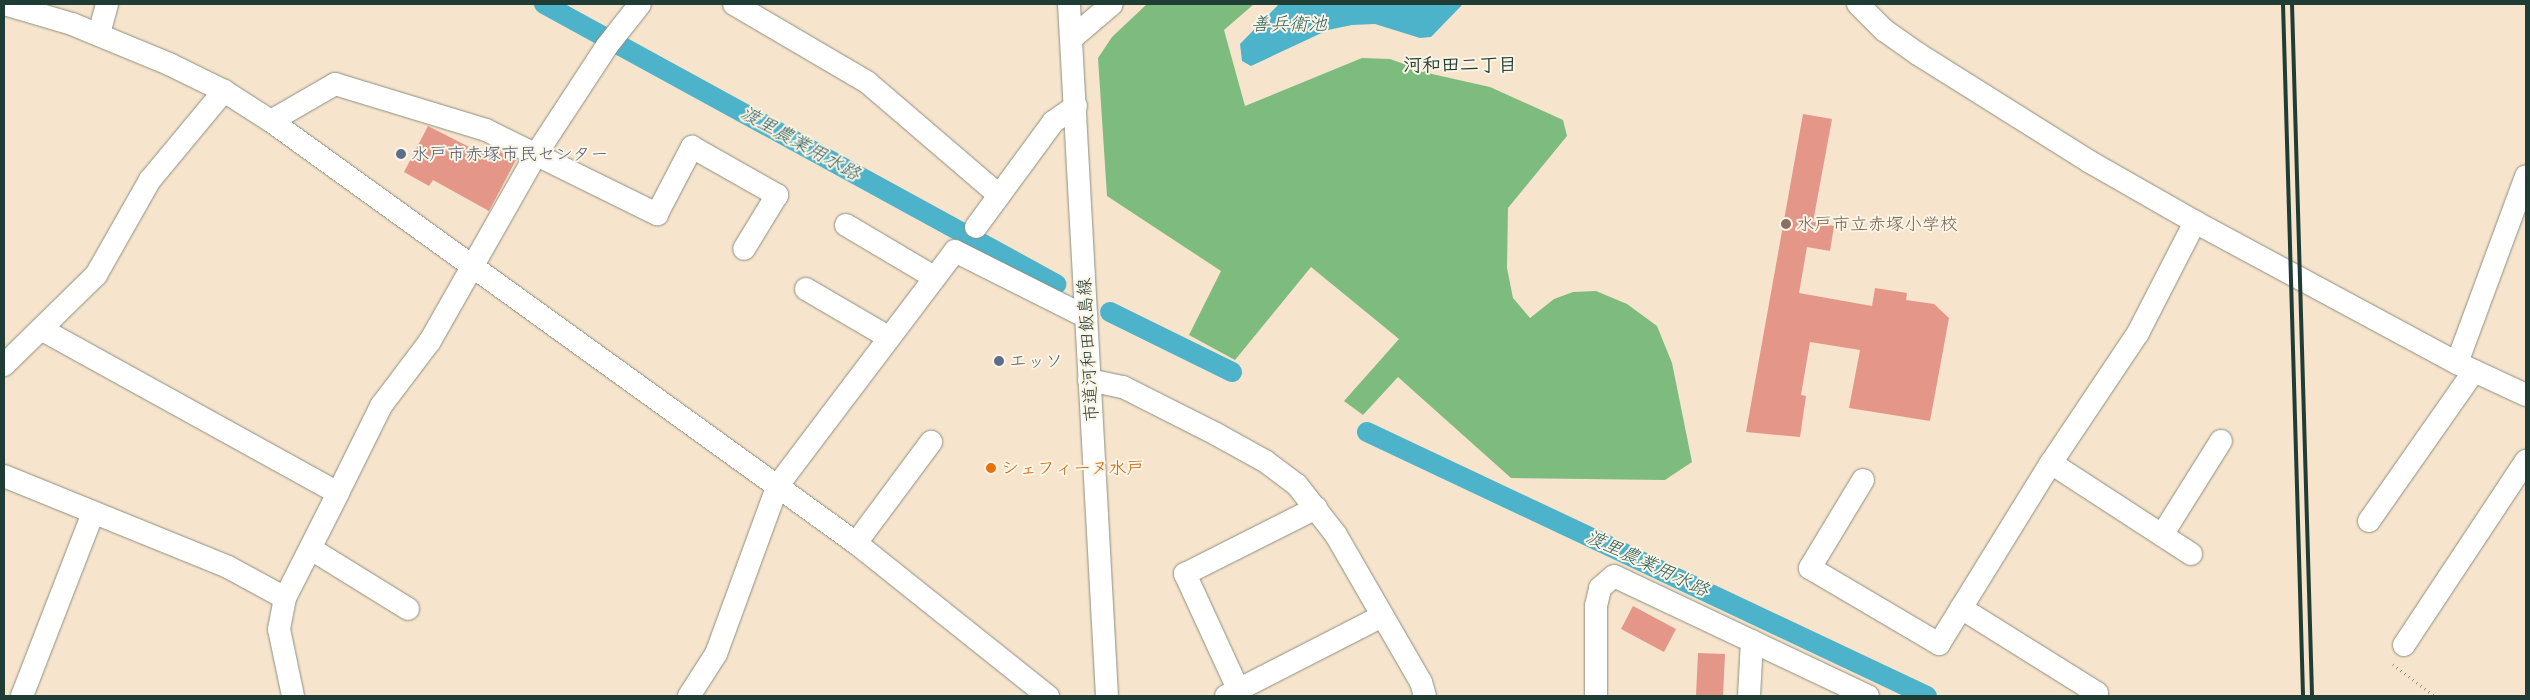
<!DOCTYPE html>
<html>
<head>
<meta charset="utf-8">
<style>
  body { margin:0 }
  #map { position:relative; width:2530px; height:700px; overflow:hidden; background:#f7e4cc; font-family:Caveat,"Klee One",sans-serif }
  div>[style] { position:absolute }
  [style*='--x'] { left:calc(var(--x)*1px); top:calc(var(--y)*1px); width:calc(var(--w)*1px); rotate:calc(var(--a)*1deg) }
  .forest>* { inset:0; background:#7dbc7e }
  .water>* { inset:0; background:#4cb3cb }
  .canal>* { height:20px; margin:-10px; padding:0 10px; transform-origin:10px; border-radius:10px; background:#4cb3cb }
  .building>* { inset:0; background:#e49789 }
  .path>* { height:3px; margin-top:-1.5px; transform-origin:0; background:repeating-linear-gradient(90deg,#8b9080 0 1px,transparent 0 5px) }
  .roads { filter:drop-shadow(0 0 1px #8b9080) drop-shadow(0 0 1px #8b9080) }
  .minor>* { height:22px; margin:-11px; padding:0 11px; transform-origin:11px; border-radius:11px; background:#fff }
  .rail>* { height:4px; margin:-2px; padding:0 2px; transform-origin:2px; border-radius:2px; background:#1f3d34 }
  .dots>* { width:14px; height:14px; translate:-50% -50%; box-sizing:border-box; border:2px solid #fcf5e5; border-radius:50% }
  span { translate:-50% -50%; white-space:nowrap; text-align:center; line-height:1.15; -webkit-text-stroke:4px #fcf5e5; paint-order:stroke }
  .service-label { font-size:18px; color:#4e5e75 }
  .left { translate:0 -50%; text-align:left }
  .education-label { font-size:18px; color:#785e54 }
  .street-label { font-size:18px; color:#1f3d34 }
  .food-label { font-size:18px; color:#c56008 }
  .water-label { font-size:19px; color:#2c6061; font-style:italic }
  .neighbourhood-label { font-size:19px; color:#1f3d34; font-weight:700 }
  .frame { position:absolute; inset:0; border:5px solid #1f3d34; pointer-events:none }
</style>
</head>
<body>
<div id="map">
  <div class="forest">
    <div style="clip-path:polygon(1147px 4px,1254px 4px,1224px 30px,1245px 106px,1362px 58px,1390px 59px,1432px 74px,1490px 87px,1563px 120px,1567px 136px,1508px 208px,1507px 268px,1513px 298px,1530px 318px,1554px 299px,1573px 292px,1596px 291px,1627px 304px,1657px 326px,1672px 363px,1692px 462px,1665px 480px,1511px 478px,1398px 377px,1363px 415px,1344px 401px,1399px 339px,1311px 267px,1235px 360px,1189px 335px,1221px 271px,1107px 196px,1098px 58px,1112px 37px)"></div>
  </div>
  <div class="water">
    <div style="clip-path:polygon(1279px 4px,1463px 4px,1431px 37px,1420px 38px,1375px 24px,1352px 25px,1328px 30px,1251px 66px,1242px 61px,1240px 44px)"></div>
  </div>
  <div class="canal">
    <div style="--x:544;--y:4;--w:584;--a:28.67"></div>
    <div style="--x:1110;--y:312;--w:136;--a:26.2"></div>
    <div style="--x:1367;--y:432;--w:619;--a:25.24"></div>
  </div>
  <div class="building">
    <div style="clip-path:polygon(1803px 114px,1832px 119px,1813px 222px,1834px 226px,1830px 251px,1807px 247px,1799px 293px,1872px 306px,1875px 288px,1907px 293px,1906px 300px,1934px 304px,1949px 318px,1930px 421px,1849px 408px,1860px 350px,1810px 342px,1801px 395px,1806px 396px,1800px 437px,1746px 432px)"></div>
    <div style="clip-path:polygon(428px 126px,485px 155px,490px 147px,516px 160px,489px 211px,433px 180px,429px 186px,404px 172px)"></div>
    <div style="clip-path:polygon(1633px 606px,1676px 629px,1664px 652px,1621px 629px)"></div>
    <div style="clip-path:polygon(1698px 653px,1725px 654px,1723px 696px,1696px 696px)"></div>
  </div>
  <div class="path">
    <div style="--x:2393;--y:664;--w:53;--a:37.3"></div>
  </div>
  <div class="roads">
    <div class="minor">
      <div style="--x:4;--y:4;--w:71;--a:16.4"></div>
      <div style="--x:72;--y:24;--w:105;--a:22.4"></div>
      <div style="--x:169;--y:64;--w:61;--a:26.1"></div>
      <div style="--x:224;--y:91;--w:56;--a:32.6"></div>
      <div style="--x:271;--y:121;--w:721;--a:35.81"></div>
      <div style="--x:856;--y:543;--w:246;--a:38.6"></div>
      <div style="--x:734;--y:4;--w:154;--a:30.4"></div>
      <div style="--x:867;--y:82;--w:174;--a:40.6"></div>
      <div style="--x:1069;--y:4;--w:693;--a:86.86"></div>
      <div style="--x:1858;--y:4;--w:37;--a:45"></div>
      <div style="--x:1884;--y:30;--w:42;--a:35.2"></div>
      <div style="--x:1918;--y:54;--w:203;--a:32.1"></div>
      <div style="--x:2090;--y:162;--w:121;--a:29.7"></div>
      <div style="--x:2195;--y:222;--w:298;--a:28.3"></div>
      <div style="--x:2457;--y:363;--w:76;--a:24.9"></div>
      <div style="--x:99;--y:34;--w:31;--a:-75"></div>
      <div style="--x:1072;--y:38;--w:52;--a:-40.4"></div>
      <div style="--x:271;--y:121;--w:74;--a:-30"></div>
      <div style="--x:335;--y:84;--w:158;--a:16.9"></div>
      <div style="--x:486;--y:130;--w:191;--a:26.2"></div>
      <div style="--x:657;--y:214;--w:76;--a:-62.4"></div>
      <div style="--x:692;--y:147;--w:98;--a:29.5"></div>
      <div style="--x:777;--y:195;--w:63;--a:121.4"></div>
      <div style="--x:846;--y:225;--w:102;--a:30.6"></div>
      <div style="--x:976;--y:227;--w:130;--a:-53.7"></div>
      <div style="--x:1053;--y:122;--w:28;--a:-35"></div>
      <div style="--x:806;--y:289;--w:95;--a:30.3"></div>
      <div style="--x:41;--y:329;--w:339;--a:28.9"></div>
      <div style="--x:2457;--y:363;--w:199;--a:-69.7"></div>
      <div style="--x:4;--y:365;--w:129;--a:-44.4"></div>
      <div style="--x:96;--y:275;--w:109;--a:-60.4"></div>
      <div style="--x:150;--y:180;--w:116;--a:-50.3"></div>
      <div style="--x:1089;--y:380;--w:35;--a:12"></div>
      <div style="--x:1123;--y:387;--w:104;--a:26.8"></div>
      <div style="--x:1216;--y:434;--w:56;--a:28.9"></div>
      <div style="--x:1265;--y:461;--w:40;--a:37"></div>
      <div style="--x:1297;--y:485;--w:63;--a:52"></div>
      <div style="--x:1336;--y:535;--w:170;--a:60"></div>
      <div style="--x:1421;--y:682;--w:15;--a:74"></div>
      <div style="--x:2051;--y:463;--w:167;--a:33"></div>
      <div style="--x:4;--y:476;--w:242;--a:22.1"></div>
      <div style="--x:228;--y:567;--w:65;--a:28.5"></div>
      <div style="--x:1863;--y:480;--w:103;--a:121.1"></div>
      <div style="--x:1810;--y:568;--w:150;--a:30.5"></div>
      <div style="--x:1939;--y:644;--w:213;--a:-58.3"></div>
      <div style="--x:2051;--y:463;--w:156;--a:-56.2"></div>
      <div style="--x:2138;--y:333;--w:125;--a:-62.8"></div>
      <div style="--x:2369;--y:521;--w:183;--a:-55"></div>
      <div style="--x:2162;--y:535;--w:111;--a:-57.9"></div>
      <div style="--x:856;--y:543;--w:126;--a:-53.4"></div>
      <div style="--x:311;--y:549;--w:114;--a:31.7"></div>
      <div style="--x:1961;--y:608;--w:160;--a:32"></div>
      <div style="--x:2097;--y:693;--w:4;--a:124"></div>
      <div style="--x:2404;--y:645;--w:221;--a:-56.5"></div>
      <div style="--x:1238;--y:689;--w:127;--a:-114.7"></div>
      <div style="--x:1185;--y:574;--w:147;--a:-26.7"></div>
      <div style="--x:22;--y:696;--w:196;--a:-68.8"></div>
      <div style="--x:293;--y:696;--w:68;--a:-101.8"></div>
      <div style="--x:279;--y:629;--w:32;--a:-79"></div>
      <div style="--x:285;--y:598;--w:118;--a:-63.2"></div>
      <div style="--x:338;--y:493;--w:97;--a:-63.7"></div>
      <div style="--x:381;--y:406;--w:81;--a:-53"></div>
      <div style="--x:430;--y:341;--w:213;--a:-60.4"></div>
      <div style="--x:535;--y:156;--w:131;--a:-56.8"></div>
      <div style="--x:607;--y:46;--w:53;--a:-51.8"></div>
      <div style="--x:689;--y:696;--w:50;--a:-57.3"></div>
      <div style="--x:716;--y:654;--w:180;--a:-69.9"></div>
      <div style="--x:778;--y:485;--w:293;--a:-52.9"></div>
      <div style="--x:955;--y:251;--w:147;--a:26.7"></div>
      <div style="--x:1226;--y:696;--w:175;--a:-27.1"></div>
      <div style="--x:1596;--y:696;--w:90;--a:-90"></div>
      <div style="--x:1596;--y:606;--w:18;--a:-77"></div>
      <div style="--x:1600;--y:588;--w:18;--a:-41"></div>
      <div style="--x:1614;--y:576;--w:281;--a:25.3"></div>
      <div style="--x:1749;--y:696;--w:55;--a:-86.9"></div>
    </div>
  </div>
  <div class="rail">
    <div style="--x:2283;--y:4;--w:692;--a:88.34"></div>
    <div style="--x:2292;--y:4;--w:692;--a:88.34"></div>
  </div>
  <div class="dots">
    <div style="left:401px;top:154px;background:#5c6f8a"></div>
    <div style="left:1786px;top:224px;background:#8d6e63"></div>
    <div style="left:999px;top:361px;background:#5c6f8a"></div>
    <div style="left:991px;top:468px;background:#e8710a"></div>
  </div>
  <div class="service-label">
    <span class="left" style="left:411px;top:154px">水戸市赤塚市民センター</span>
    <span class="left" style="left:1009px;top:361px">エッソ</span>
  </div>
  <div class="education-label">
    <span class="left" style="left:1796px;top:224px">水戸市立赤塚小学校</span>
  </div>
  <div class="street-label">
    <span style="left:1088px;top:350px;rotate:-93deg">市道河和田飯島線</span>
  </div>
  <div class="food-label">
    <span class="left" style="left:1001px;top:468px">シェフィーヌ水戸</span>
  </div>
  <div class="water-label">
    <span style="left:1289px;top:25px">善兵衛池</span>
    <span style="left:800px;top:144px;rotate:29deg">渡里農業用水路</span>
    <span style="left:1647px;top:564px;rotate:25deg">渡里農業用水路</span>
  </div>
  <div class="neighbourhood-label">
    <span style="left:1460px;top:66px">河和田二丁目</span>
  </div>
  <div class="frame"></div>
</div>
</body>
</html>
